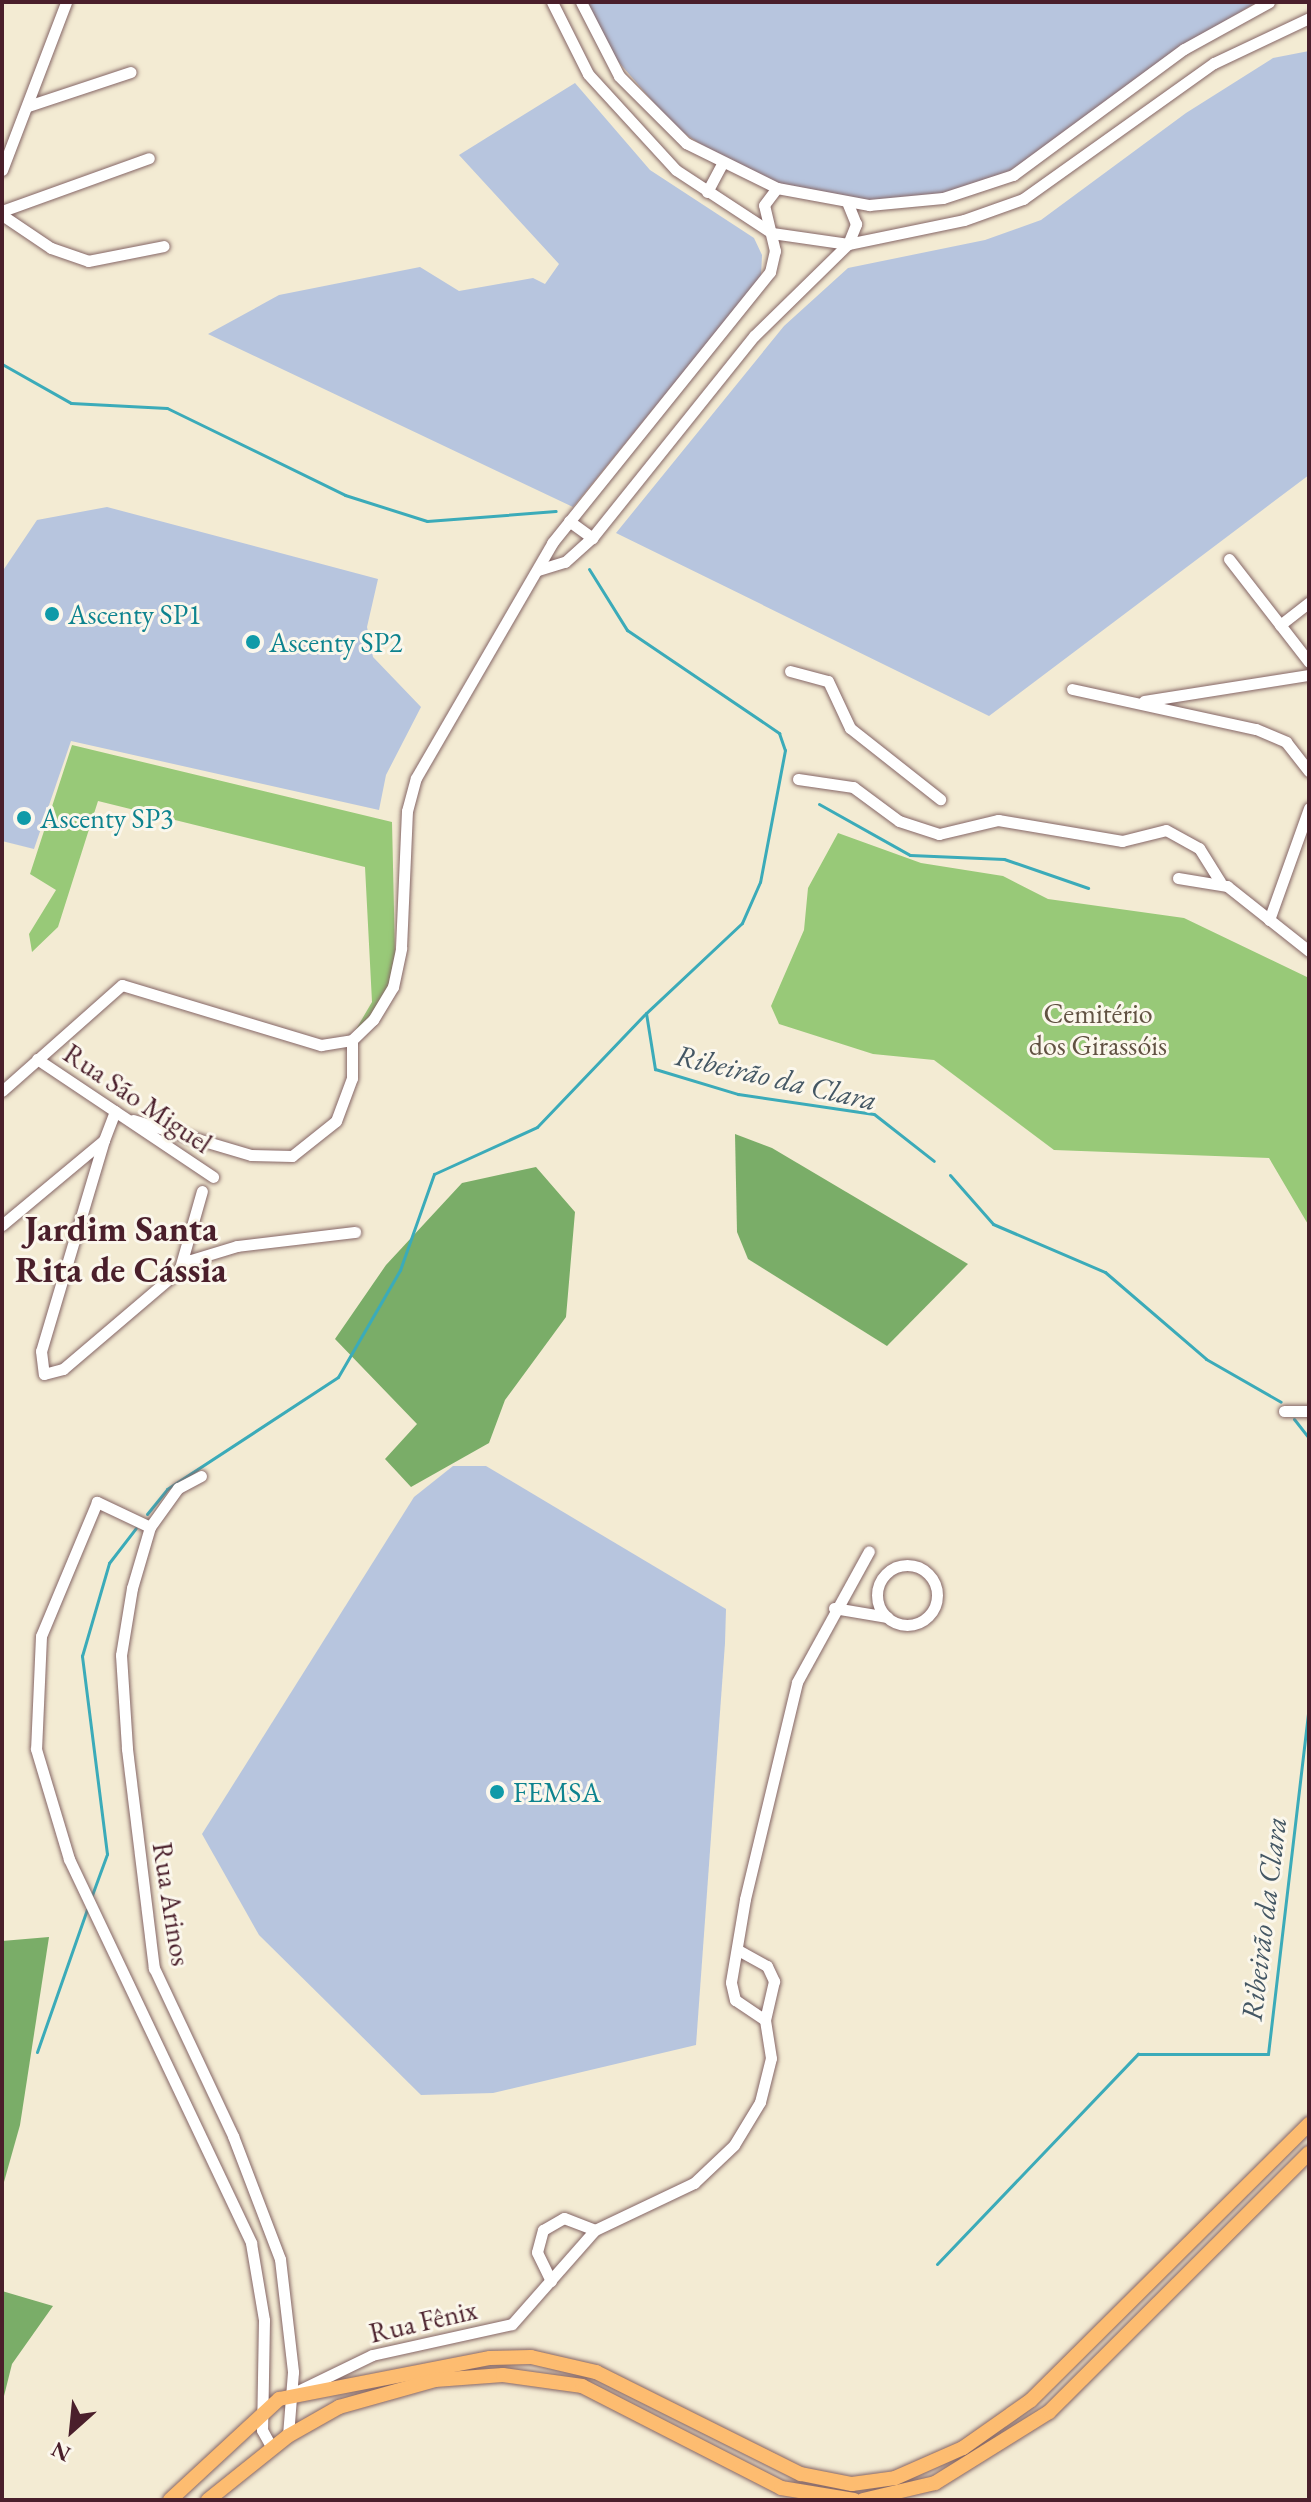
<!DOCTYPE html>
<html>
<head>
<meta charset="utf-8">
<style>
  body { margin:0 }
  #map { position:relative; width:1311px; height:2502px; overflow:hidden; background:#f3ebd3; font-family:"EB Garamond",serif }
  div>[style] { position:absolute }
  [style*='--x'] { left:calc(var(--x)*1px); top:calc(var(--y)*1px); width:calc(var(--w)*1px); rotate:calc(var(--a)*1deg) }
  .industrial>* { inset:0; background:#b7c5de }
  .green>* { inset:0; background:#98c978 }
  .forest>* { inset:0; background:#7aad68 }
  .stream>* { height:3px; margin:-1.5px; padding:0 1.5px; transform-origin:1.5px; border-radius:1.5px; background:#3babb9 }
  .roads { filter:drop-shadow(0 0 2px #856666) drop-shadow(0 0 2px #856666) }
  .minor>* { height:11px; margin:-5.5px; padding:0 5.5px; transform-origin:5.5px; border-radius:5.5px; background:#fff }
  .minor>.ring { margin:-5.5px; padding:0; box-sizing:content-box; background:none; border:11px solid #fff; border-radius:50% }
  .major>* { height:14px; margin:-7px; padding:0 7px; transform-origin:7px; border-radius:7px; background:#fdbc70 }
  .dots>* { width:22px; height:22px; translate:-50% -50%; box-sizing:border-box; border:4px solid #fbf7ec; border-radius:50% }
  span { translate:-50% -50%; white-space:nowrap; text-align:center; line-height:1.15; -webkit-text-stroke:6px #fbf7ec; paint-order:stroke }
  .culture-label { font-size:28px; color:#0d838f }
  .left { translate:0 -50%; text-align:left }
  .park-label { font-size:28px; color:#615242 }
  .street-label { font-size:28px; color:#4a1f2b }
  .water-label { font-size:30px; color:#445764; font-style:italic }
  .district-label { font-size:36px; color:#4a1f2b; font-weight:700 }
  .frame { position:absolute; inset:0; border:4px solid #4a1f2b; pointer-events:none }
  .north { position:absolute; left:32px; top:2390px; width:80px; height:80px; -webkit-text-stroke:6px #fbf7ec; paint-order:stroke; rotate:207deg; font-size:22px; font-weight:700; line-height:32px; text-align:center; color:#4a1f2b }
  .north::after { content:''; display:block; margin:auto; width:28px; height:36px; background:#4a1f2b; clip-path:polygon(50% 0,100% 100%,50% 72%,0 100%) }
</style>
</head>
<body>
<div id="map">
  <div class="industrial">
    <div style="clip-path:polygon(587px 2px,1257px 2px,1171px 53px,1066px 136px,1004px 174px,938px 196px,867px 201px,797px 190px,730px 164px,675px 127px,610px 52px)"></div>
    <div style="clip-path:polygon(1309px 51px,1309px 475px,989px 716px,616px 533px,784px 326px,848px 268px,985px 240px,1041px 220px,1186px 113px,1273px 58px)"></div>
    <div style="clip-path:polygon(575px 83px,650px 170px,754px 238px,762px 255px,761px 277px,573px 507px,208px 334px,279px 295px,420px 267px,459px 291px,533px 278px,545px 284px,559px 264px,459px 155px)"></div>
    <div style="clip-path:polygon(107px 507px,378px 579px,367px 627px,373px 657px,421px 707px,386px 775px,379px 810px,71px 741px,34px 849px,2px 841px,2px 572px,37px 520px)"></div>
    <div style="clip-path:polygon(453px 1466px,486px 1466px,726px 1609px,725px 1643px,696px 2045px,493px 2093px,421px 2095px,259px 1935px,202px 1834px,414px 1497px)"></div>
  </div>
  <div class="green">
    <div style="clip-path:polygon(72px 745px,392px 822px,395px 954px,386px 996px,361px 1029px,355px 1031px,372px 1002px,365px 867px,98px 801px,58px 927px,32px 952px,29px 934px,56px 890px,30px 874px)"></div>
    <div style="clip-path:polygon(838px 833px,921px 863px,1003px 876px,1048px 899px,1184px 918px,1309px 978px,1309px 1226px,1269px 1158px,1054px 1150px,934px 1060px,873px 1054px,779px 1024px,771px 1006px,804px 930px,808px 888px)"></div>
  </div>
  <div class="forest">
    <div style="clip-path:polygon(735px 1134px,772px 1148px,968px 1264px,887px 1346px,748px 1259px,737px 1232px)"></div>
    <div style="clip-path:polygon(536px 1167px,575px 1212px,566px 1317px,505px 1400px,489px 1443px,411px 1487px,385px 1459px,417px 1424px,335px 1339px,386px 1265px,462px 1183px)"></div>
    <div style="clip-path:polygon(49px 1937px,20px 2125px,4px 2182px,2px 1941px)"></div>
    <div style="clip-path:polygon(2px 2291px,53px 2306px,12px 2364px,2px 2404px)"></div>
  </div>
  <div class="stream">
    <div style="--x:2;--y:364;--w:79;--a:29.5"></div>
    <div style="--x:71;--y:403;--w:96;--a:3"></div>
    <div style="--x:167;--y:408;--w:198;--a:26"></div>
    <div style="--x:345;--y:495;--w:86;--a:17.6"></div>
    <div style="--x:427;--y:521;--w:129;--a:-4.4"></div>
    <div style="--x:589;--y:569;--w:72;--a:58.1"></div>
    <div style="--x:627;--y:630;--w:184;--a:34.1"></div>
    <div style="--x:779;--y:733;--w:18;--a:71"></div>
    <div style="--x:785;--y:750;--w:134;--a:100.7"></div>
    <div style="--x:760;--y:882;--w:45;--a:113.7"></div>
    <div style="--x:742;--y:923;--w:132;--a:136.8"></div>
    <div style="--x:646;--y:1013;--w:57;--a:80.9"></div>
    <div style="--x:655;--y:1069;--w:87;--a:16.8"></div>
    <div style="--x:738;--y:1094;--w:137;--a:8.4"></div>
    <div style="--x:874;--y:1114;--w:76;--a:38.1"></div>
    <div style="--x:819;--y:804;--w:104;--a:29.3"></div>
    <div style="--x:910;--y:855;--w:94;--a:2.4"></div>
    <div style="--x:1004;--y:859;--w:89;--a:19"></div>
    <div style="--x:950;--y:1175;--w:65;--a:48.7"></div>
    <div style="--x:993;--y:1224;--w:122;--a:23.2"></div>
    <div style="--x:1105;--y:1272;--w:133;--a:40.7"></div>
    <div style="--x:1206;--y:1359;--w:86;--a:29.8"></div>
    <div style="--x:1294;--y:1419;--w:24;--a:52"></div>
    <div style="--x:147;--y:1514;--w:32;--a:-51"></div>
    <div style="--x:167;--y:1489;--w:204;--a:-33.2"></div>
    <div style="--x:338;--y:1377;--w:124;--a:-59.9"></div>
    <div style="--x:400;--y:1270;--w:102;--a:-70.5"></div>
    <div style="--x:434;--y:1174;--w:113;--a:-24.5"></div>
    <div style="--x:537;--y:1127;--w:156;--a:-46.3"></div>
    <div style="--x:92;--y:1895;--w:44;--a:-69.9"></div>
    <div style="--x:107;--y:1854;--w:200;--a:-97.2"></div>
    <div style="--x:82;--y:1656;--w:97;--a:-73.8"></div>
    <div style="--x:109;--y:1563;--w:44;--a:-52.4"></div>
    <div style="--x:37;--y:2052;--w:151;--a:-70.7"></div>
    <div style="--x:937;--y:2264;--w:291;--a:-46.3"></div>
    <div style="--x:1138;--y:2054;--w:130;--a:0"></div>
    <div style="--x:1268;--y:2054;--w:352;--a:-83.3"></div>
  </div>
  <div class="roads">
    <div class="minor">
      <div style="--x:552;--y:2;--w:80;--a:63.4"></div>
      <div style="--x:588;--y:74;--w:130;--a:47.5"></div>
      <div style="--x:676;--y:170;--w:115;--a:33.3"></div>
      <div style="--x:772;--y:233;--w:77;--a:8.2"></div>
      <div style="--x:848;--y:244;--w:118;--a:-11.7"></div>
      <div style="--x:964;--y:220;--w:63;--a:-19.6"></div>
      <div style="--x:1023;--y:199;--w:234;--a:-35.5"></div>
      <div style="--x:1214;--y:63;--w:105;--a:-25.3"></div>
      <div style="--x:581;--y:2;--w:83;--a:62.8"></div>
      <div style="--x:619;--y:76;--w:95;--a:45"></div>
      <div style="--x:686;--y:143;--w:102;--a:26.3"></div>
      <div style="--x:777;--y:188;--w:94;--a:10.5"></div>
      <div style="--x:869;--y:205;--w:74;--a:-5.4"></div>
      <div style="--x:943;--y:198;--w:74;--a:-18.2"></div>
      <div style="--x:1013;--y:175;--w:212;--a:-36.4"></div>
      <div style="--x:1184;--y:49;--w:97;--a:-28.9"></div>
      <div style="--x:28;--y:106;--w:108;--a:-18.3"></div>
      <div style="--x:2;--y:170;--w:180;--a:-69.1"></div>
      <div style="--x:707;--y:192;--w:32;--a:-62"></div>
      <div style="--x:2;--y:211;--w:156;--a:-19.8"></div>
      <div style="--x:2;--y:215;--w:59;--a:34"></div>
      <div style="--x:51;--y:248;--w:39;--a:19"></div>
      <div style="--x:88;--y:261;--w:77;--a:-11.2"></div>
      <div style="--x:569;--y:521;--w:29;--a:36"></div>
      <div style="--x:1229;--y:559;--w:130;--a:52.2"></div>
      <div style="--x:538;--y:570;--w:28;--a:-17"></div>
      <div style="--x:565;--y:562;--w:36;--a:-42"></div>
      <div style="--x:592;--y:538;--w:259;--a:-51.3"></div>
      <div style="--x:754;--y:336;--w:132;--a:-44.4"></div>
      <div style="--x:848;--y:244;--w:22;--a:-68"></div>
      <div style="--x:856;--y:224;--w:22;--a:-112"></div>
      <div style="--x:1280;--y:625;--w:37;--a:-38"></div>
      <div style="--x:790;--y:671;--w:39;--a:15"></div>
      <div style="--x:828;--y:681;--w:52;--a:64.9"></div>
      <div style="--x:850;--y:728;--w:115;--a:38.3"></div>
      <div style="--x:1072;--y:689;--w:188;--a:12.3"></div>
      <div style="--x:1256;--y:729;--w:33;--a:23"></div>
      <div style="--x:1286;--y:742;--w:37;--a:52"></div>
      <div style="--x:1144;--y:701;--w:167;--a:-9"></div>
      <div style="--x:798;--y:779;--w:56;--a:8.3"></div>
      <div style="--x:853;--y:787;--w:57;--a:36.5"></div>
      <div style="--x:899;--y:821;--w:42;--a:18"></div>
      <div style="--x:939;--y:834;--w:61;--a:-13.3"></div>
      <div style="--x:998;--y:820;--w:126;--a:9.6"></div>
      <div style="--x:1122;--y:841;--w:45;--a:-14"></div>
      <div style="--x:1166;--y:830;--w:38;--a:29"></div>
      <div style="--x:1199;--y:848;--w:40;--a:58"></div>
      <div style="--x:1178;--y:878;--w:50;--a:9.3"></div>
      <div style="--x:1227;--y:886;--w:105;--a:38.4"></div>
      <div style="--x:1269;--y:920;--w:119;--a:-70.3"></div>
      <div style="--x:37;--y:1059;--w:212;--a:33.8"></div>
      <div style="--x:2;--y:1091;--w:160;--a:-41.5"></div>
      <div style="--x:122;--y:985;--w:208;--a:16.8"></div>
      <div style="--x:321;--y:1045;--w:31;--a:-9"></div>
      <div style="--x:352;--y:1040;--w:29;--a:-44"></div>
      <div style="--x:373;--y:1020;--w:39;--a:-59"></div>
      <div style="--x:393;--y:987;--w:40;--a:-78"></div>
      <div style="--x:401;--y:948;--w:137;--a:-87.5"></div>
      <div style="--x:407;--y:811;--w:34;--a:-75"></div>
      <div style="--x:416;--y:778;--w:272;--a:-59.9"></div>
      <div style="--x:552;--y:543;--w:348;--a:-51.2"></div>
      <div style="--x:770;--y:272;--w:22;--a:-77"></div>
      <div style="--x:775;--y:251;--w:47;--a:-103.4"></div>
      <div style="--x:764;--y:205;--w:21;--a:-53"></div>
      <div style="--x:133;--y:1120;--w:123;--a:16.5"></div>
      <div style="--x:251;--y:1155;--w:41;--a:1.4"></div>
      <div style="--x:292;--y:1156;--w:56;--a:-38.5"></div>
      <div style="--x:336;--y:1121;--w:46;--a:-69.6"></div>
      <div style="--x:352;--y:1078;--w:38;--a:-90"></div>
      <div style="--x:104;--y:1140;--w:220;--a:106.6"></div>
      <div style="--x:41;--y:1351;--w:23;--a:83"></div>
      <div style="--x:44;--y:1374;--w:20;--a:-15"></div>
      <div style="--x:63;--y:1369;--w:168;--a:-40.4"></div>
      <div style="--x:191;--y:1260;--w:48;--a:-16.9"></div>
      <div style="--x:237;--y:1246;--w:119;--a:-6.8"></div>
      <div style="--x:2;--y:1225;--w:133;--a:-39.8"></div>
      <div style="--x:104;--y:1140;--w:31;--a:-69"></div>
      <div style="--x:180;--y:1268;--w:80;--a:-74.1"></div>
      <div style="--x:1284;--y:1411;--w:25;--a:0"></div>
      <div style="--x:201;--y:1476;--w:26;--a:152"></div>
      <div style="--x:178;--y:1488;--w:48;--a:125.7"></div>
      <div style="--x:150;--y:1527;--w:64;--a:106.4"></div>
      <div style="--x:132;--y:1588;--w:68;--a:99.3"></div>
      <div style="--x:121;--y:1655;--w:94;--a:86.3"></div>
      <div style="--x:127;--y:1749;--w:221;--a:83"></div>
      <div style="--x:154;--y:1968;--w:186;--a:64.8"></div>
      <div style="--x:233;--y:2136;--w:132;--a:69.1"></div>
      <div style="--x:280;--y:2259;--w:114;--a:83.4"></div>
      <div style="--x:293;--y:2372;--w:64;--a:94.5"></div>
      <div style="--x:150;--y:1527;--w:59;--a:-154.7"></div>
      <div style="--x:97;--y:1502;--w:145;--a:112.7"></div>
      <div style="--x:41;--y:1636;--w:113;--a:92.5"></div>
      <div style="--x:36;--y:1749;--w:115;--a:73.3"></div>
      <div style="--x:69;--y:1859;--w:425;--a:64.6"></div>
      <div style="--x:251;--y:2243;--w:78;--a:80.4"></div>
      <div style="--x:264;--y:2320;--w:110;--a:91"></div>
      <div style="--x:262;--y:2430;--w:21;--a:61"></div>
      <div class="ring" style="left:877px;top:1565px;width:49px;height:49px"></div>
      <div style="--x:834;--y:1608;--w:54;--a:9.6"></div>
      <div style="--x:738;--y:1950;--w:33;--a:29"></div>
      <div style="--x:767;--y:1966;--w:17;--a:65"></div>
      <div style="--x:774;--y:1981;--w:40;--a:103"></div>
      <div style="--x:765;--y:2020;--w:36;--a:-146"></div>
      <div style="--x:735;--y:2000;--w:18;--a:-103"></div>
      <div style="--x:731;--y:1982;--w:84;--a:-80.4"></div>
      <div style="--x:745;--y:1899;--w:223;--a:-76.5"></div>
      <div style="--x:797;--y:1682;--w:149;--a:-61.2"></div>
      <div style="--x:551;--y:2281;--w:32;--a:-116"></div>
      <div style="--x:537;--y:2252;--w:23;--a:-75"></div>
      <div style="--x:543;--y:2230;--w:24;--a:-30"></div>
      <div style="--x:564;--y:2218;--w:33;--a:21"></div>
      <div style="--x:298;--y:2391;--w:82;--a:-25.9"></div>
      <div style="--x:372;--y:2355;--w:143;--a:-12.5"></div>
      <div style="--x:512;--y:2324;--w:125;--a:-48.6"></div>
      <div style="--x:595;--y:2230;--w:110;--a:-25.4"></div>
      <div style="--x:694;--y:2183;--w:55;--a:-43.5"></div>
      <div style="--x:734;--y:2145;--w:50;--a:-58.8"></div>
      <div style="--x:760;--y:2102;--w:45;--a:-76"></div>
      <div style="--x:771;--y:2058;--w:38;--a:-99"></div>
    </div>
    <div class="major">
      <div style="--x:170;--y:2500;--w:149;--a:-42.8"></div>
      <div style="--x:279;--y:2399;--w:215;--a:-11"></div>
      <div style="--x:490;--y:2358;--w:41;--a:-1.4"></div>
      <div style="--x:531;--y:2357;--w:67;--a:13"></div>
      <div style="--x:596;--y:2372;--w:229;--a:26.5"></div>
      <div style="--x:801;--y:2474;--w:52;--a:11.1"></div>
      <div style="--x:852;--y:2484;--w:43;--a:-7.9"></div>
      <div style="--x:895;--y:2478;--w:74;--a:-23.8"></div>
      <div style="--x:963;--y:2448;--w:83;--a:-35.2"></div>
      <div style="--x:1031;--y:2400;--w:392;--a:-44.8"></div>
      <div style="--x:208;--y:2500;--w:102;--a:-38.7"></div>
      <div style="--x:288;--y:2436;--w:59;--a:-29.6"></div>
      <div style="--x:339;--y:2407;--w:100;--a:-15.7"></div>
      <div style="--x:435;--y:2380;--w:68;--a:-4.2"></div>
      <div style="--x:503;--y:2375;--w:80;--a:7.9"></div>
      <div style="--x:582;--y:2386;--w:224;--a:27.1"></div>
      <div style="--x:781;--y:2488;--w:74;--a:9.3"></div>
      <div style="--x:863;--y:2500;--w:74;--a:-13.3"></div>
      <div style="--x:935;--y:2483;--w:134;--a:-31.9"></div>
      <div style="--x:1049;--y:2412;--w:367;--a:-44.9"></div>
    </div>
  </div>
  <div class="dots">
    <div style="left:52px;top:614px;background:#0f9aa8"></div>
    <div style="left:253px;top:642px;background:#0f9aa8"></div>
    <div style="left:24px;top:818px;background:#0f9aa8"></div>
    <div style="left:497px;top:1792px;background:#0f9aa8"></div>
  </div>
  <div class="culture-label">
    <span class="left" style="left:68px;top:614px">Ascenty SP1</span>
    <span class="left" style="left:269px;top:642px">Ascenty SP2</span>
    <span class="left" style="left:40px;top:818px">Ascenty SP3</span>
    <span class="left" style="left:513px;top:1792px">FEMSA</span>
  </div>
  <div class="park-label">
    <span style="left:1098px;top:1029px">Cemitério<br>dos Girassóis</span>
  </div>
  <div class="street-label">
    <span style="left:138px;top:1098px;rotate:34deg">Rua São Miguel</span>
    <span style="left:172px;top:1904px;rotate:81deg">Rua Arinos</span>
    <span style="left:423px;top:2321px;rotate:-13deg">Rua Fênix</span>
  </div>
  <div class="water-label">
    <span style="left:776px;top:1078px;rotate:13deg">Ribeirão da Clara</span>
    <span style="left:1264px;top:1919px;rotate:-83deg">Ribeirão da Clara</span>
  </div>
  <div class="district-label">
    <span style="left:121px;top:1249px">Jardim Santa<br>Rita de Cássia</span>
  </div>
  <div class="frame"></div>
  <div class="north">N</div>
</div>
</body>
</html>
